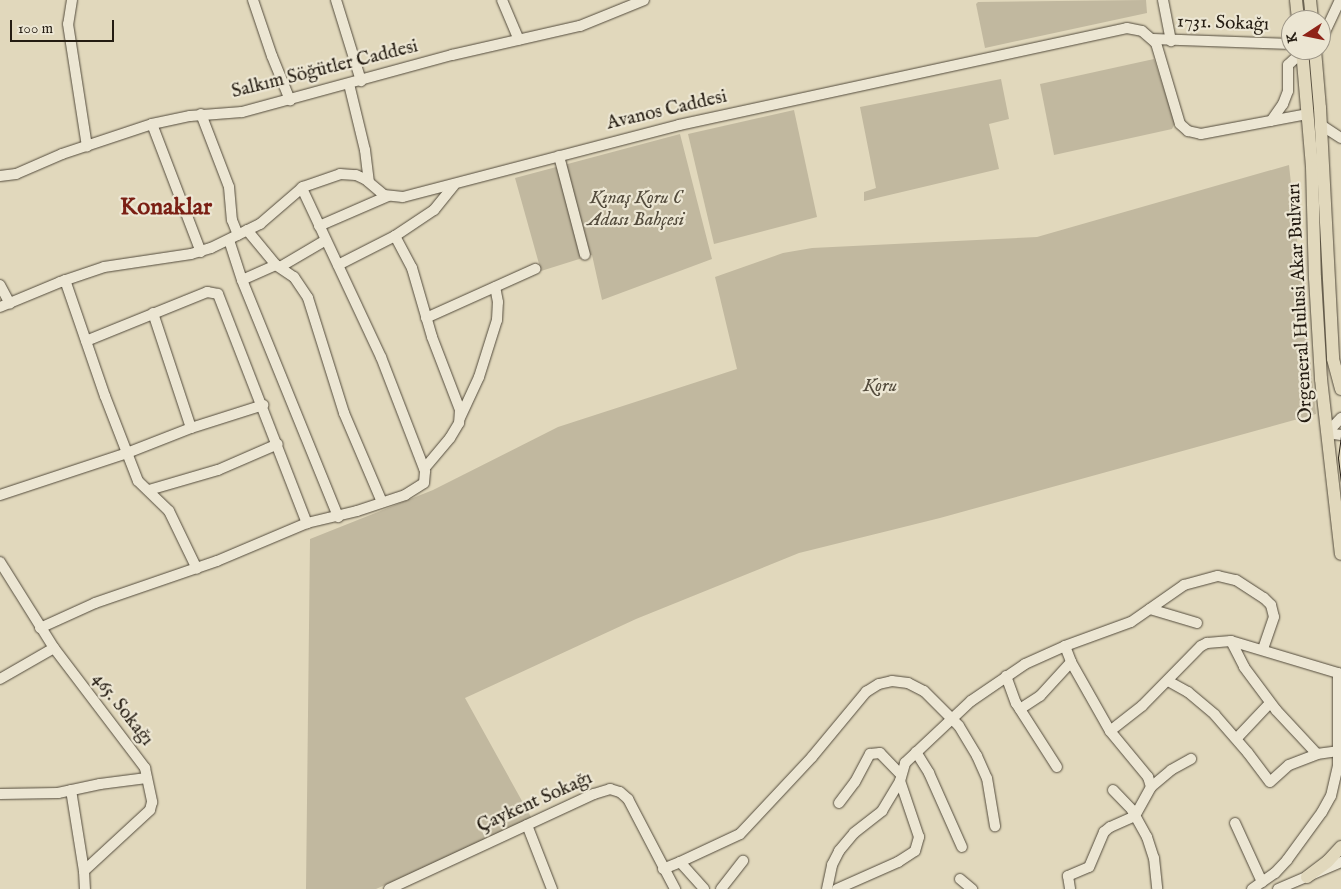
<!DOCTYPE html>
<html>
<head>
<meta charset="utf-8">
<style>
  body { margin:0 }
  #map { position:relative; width:1341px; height:889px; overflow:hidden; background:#e1d8bc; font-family:"IM FELL English",serif }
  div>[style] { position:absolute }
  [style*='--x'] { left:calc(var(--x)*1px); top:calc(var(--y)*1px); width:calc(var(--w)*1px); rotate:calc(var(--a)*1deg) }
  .green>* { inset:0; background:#c1b89f }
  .roads { filter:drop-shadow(0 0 1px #534b3c) drop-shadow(0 0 1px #534b3c) }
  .minor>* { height:10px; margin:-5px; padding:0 5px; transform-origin:5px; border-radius:5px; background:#ece6d3 }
  .major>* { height:12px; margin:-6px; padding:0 6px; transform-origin:6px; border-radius:6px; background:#e1d8bc }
  .tram>* { height:1px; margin:-0.5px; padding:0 0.5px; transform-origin:0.5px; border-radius:0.5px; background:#241c12 }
  span { translate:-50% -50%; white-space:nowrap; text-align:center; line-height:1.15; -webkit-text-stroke:4.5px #ece6d3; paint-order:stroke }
  .street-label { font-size:19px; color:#241c12 }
  .park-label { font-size:19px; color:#534b3c; font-style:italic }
  .district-label { font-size:24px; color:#7a1f14; font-weight:700 }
  .north { position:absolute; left:1281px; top:10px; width:50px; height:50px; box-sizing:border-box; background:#ece6d3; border:1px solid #9c9586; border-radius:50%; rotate:259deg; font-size:14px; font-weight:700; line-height:20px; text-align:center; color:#241c12 }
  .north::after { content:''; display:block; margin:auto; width:18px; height:22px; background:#8f2418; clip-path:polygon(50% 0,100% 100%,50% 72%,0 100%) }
  .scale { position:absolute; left:10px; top:20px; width:104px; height:22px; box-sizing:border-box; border:2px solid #241c12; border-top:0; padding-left:6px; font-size:15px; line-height:18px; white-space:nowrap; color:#241c12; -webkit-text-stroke:4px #ece6d3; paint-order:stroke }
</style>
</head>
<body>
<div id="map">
  <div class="green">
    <div style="clip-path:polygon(1146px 0,1147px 13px,985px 48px,976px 4px,978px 2px)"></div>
    <div style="clip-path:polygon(1154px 59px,1175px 123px,1172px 129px,1054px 155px,1040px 84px)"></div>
    <div style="clip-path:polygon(1001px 79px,1009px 119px,989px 124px,999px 169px,864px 201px,864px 192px,876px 188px,860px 107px)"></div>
    <div style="clip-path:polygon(794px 110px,817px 217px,714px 244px,688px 134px)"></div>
    <div style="clip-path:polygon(680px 134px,712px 259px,602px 300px,592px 255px,541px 271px,515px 178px)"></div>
    <div style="clip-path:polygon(1289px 165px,1316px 414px,940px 518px,799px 553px,636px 619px,465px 698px,532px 819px,376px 889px,306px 889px,310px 539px,433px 490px,558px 427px,737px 369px,715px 277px,783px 253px,812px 248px,1037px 237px)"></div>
  </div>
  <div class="roads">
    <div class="minor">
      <div style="--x:72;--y:0;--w:24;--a:99"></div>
      <div style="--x:68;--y:24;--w:124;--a:81.2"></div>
      <div style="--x:253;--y:0;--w:59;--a:71.3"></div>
      <div style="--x:272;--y:56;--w:48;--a:67.8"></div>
      <div style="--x:336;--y:0;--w:85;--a:72.8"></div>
      <div style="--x:502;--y:0;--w:43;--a:67"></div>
      <div style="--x:1163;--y:0;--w:42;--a:79"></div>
      <div style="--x:1321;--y:36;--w:6;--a:-45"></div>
      <div style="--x:1325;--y:32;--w:35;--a:-65"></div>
      <div style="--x:1153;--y:39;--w:138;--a:2.1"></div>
      <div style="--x:349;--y:84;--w:68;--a:76.4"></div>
      <div style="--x:365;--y:150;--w:32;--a:83"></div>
      <div style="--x:201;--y:114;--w:78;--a:69"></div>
      <div style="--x:229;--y:187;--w:33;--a:85"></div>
      <div style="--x:232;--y:220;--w:16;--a:68"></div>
      <div style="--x:1271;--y:121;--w:21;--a:-55"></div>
      <div style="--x:1283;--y:104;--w:14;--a:-69"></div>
      <div style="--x:1288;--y:91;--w:26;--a:-90"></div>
      <div style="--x:1288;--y:65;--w:22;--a:-43"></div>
      <div style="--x:152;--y:124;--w:137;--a:69.1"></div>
      <div style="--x:1321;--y:125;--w:24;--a:33"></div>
      <div style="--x:559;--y:156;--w:102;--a:75.3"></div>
      <div style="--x:0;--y:176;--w:16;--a:-7"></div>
      <div style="--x:16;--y:174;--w:50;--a:-23.5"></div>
      <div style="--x:62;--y:154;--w:95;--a:-18.4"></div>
      <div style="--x:152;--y:124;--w:39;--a:-12"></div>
      <div style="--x:190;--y:116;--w:52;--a:-4.4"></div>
      <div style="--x:242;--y:112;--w:218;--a:-15.2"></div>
      <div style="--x:452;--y:55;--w:131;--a:-12.8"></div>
      <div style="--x:580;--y:26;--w:69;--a:-22.1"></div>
      <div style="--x:319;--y:226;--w:75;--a:-23.5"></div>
      <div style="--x:247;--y:230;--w:45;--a:50.4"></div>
      <div style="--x:276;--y:265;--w:22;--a:34"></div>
      <div style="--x:294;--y:277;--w:25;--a:56"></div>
      <div style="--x:308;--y:298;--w:121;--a:72.6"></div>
      <div style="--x:344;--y:413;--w:97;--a:66.9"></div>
      <div style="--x:395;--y:236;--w:36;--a:62"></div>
      <div style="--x:412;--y:268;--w:72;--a:73.8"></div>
      <div style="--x:432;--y:337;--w:78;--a:69"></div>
      <div style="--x:460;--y:410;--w:13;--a:94"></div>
      <div style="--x:459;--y:423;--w:17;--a:121"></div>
      <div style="--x:450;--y:438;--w:40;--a:130"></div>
      <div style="--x:229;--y:240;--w:42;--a:72"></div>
      <div style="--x:242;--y:280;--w:256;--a:67.9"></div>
      <div style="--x:338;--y:265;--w:64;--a:-27"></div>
      <div style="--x:395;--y:236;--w:47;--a:-33.7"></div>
      <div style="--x:434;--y:210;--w:32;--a:-51"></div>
      <div style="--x:280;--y:267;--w:53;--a:-30.4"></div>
      <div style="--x:65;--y:280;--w:123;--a:71"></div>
      <div style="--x:105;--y:396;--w:91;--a:68.8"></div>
      <div style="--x:138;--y:481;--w:43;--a:44.1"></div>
      <div style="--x:169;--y:511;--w:64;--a:64.2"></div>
      <div style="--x:242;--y:280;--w:37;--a:-24"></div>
      <div style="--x:0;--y:285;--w:21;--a:62"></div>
      <div style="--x:0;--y:307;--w:65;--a:-22.6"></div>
      <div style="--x:60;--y:282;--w:46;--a:-18.8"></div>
      <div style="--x:104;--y:267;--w:88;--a:-8.5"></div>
      <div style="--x:191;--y:254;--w:21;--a:-17"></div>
      <div style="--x:211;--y:248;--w:55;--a:-26.1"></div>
      <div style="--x:260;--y:224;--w:57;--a:-40.7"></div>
      <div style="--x:303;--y:187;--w:39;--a:-19"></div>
      <div style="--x:340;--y:174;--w:16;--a:4"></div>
      <div style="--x:356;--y:175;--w:10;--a:24"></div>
      <div style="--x:365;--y:179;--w:25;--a:40"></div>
      <div style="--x:384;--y:195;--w:19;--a:6"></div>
      <div style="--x:403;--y:197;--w:285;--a:-14.6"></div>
      <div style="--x:679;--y:125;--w:458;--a:-12.2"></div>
      <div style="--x:1127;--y:28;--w:15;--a:11"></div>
      <div style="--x:1142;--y:31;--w:18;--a:41"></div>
      <div style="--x:1156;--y:43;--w:84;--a:73.5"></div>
      <div style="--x:1180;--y:124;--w:11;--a:41"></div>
      <div style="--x:1188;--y:131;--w:13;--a:13"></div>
      <div style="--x:1201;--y:134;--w:109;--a:-10.6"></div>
      <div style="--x:153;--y:313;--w:121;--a:71.7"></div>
      <div style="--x:426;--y:318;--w:120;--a:-24.2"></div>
      <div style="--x:86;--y:341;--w:131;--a:-22"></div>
      <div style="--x:207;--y:292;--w:11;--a:10"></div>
      <div style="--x:218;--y:294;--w:246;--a:68.8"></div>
      <div style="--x:460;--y:418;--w:45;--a:-65.1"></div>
      <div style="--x:479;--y:377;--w:60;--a:-72.5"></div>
      <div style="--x:497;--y:320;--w:18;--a:-87"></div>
      <div style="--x:498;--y:302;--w:15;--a:-101"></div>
      <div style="--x:1327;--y:433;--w:21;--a:-47"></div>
      <div style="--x:1327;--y:433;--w:14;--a:8"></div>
      <div style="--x:149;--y:490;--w:72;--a:-16.2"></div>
      <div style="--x:218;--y:470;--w:65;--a:-23.4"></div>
      <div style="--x:0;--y:495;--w:134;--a:-18.3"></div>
      <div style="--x:127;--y:453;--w:69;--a:-21.3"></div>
      <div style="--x:191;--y:428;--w:76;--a:-17.7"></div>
      <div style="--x:0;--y:562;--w:102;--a:57.9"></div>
      <div style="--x:54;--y:648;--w:151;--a:52.8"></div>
      <div style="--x:145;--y:768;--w:35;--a:78"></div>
      <div style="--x:152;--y:802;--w:8;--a:104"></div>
      <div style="--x:150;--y:810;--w:90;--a:137.3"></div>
      <div style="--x:1150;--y:609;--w:49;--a:16.6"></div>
      <div style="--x:40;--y:628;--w:60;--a:-24.4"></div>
      <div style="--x:95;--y:603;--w:129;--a:-19"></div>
      <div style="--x:217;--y:561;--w:98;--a:-22.9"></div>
      <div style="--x:307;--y:523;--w:51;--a:-13.5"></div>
      <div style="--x:357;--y:511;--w:51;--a:-18.4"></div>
      <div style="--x:405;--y:495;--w:22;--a:-32"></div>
      <div style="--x:424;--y:483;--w:12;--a:-85"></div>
      <div style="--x:425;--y:471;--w:122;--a:-111.1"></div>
      <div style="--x:381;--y:357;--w:187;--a:-115.1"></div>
      <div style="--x:1231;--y:641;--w:29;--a:63"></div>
      <div style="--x:1244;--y:667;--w:54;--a:53.3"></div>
      <div style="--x:1276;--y:710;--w:60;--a:47"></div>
      <div style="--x:1065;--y:646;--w:17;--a:69"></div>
      <div style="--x:1071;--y:662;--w:79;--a:60.5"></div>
      <div style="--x:1110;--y:731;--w:60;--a:50.4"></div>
      <div style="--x:1148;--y:777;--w:10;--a:73"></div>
      <div style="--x:1151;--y:787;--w:33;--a:119"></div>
      <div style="--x:1135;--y:816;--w:27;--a:156"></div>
      <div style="--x:1110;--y:827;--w:8;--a:140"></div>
      <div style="--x:1104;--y:832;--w:38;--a:113"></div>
      <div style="--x:1089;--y:867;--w:23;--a:157"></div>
      <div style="--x:1068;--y:876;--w:13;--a:81"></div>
      <div style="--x:1006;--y:676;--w:29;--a:70"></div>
      <div style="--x:1016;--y:703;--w:76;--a:57.4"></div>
      <div style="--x:0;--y:679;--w:62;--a:-29.9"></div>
      <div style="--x:1168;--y:681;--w:23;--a:29"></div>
      <div style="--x:1188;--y:692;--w:35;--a:40"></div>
      <div style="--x:1215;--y:715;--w:50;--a:49"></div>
      <div style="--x:1248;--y:753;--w:36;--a:53"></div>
      <div style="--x:1270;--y:782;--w:25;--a:-42"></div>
      <div style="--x:1289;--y:765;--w:30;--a:-21"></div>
      <div style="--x:1317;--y:754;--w:21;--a:-8"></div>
      <div style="--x:1020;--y:709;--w:24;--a:-33"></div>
      <div style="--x:1040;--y:696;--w:46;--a:-47.6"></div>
      <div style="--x:1110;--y:731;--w:41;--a:-38"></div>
      <div style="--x:1142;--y:706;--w:84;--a:-45.5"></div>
      <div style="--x:1201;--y:646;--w:7;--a:-27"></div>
      <div style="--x:1207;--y:643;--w:24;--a:-5"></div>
      <div style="--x:1231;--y:641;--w:115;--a:16.7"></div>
      <div style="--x:1237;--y:738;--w:48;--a:-46.7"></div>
      <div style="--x:916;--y:752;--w:25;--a:58"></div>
      <div style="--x:929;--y:773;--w:81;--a:66"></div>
      <div style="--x:1151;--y:787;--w:26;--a:-40"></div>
      <div style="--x:1171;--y:770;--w:23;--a:-29"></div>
      <div style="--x:71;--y:790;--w:82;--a:80.9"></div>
      <div style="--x:84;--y:871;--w:18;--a:87"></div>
      <div style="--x:1113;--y:790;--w:28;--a:46"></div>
      <div style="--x:1132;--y:810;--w:31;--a:61"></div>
      <div style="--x:1147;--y:837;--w:22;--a:72"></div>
      <div style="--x:1154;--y:858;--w:31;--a:84"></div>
      <div style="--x:0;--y:794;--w:58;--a:-1"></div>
      <div style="--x:58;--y:793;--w:43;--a:-12.1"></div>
      <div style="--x:100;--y:784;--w:47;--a:-7.3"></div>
      <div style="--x:839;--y:803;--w:26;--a:-53"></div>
      <div style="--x:855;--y:782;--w:32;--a:-62"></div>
      <div style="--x:870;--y:754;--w:10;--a:-6"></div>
      <div style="--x:880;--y:753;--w:29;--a:46"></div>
      <div style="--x:1235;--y:823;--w:65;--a:65.4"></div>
      <div style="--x:527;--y:825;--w:69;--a:68.7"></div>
      <div style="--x:680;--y:862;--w:66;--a:-25"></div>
      <div style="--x:740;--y:834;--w:105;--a:-46.9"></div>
      <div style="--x:812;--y:757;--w:85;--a:-50.3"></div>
      <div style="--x:866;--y:692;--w:15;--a:-32"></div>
      <div style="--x:879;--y:684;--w:13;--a:-13"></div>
      <div style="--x:892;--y:681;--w:16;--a:7"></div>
      <div style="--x:908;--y:683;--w:18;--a:27"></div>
      <div style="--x:924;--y:691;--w:49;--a:45"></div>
      <div style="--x:959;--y:726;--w:35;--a:59"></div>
      <div style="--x:977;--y:756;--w:24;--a:66"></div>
      <div style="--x:987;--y:778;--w:49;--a:80.5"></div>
      <div style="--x:663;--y:869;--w:18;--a:-22"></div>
      <div style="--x:680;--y:862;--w:36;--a:48"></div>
      <div style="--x:960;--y:879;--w:16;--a:40"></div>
      <div style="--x:389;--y:889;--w:226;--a:-24.9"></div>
      <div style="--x:594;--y:794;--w:17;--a:-17"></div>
      <div style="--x:610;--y:789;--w:10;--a:17"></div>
      <div style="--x:620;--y:792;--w:11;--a:41"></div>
      <div style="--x:628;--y:799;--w:102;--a:62.4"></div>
      <div style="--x:721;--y:889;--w:36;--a:-52"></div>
      <div style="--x:827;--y:889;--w:25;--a:-78"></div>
      <div style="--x:832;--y:865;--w:16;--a:-63"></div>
      <div style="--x:839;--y:851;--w:23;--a:-50"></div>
      <div style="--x:854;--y:833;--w:36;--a:-38"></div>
      <div style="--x:882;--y:811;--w:35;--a:-59"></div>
      <div style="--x:837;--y:889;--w:67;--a:-23.9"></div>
      <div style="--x:898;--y:862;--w:20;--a:-33"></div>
      <div style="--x:915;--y:851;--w:15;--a:-74"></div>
      <div style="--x:919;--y:837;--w:59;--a:-108.7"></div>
      <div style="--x:900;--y:781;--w:19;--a:-74"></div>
      <div style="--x:905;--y:763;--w:91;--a:-43.2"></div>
      <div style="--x:971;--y:701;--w:65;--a:-34.4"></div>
      <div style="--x:1025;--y:664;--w:44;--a:-24.2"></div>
      <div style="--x:1065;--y:646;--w:70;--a:-20"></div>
      <div style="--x:1131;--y:622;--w:65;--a:-34.9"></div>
      <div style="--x:1184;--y:585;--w:35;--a:-15"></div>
      <div style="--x:1218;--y:576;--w:18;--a:13"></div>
      <div style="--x:1236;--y:580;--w:33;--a:33"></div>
      <div style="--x:1264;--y:598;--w:10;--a:45"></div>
      <div style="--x:1271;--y:605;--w:12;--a:76"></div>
      <div style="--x:1274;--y:617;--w:34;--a:109"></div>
      <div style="--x:1252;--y:889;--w:28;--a:-35"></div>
      <div style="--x:1275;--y:873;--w:18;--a:-47"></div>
      <div style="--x:1287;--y:860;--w:59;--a:-53.9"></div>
      <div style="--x:1322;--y:812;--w:18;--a:-61"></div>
      <div style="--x:1331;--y:796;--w:32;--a:-77"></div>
      <div style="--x:1338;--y:765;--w:92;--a:-90"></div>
      <div style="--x:1278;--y:889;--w:69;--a:-23.2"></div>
    </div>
    <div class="major">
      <div style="--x:1296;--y:0;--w:20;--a:84"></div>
      <div style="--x:1310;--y:0;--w:20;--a:84"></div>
      <div style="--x:1302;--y:50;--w:117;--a:85.1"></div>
      <div style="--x:1312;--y:167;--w:111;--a:88.5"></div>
      <div style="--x:1315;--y:278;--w:101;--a:86.6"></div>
      <div style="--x:1321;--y:379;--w:176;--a:83.5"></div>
      <div style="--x:1315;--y:50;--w:58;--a:85.1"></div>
      <div style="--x:1320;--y:108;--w:251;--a:87"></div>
      <div style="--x:1333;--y:359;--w:31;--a:75"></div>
      <div style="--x:1307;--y:877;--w:26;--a:-37"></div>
      <div style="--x:1328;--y:861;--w:19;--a:-47"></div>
    </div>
  </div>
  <div class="tram">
    <div style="--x:1341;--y:436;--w:22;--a:98"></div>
    <div style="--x:1338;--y:458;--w:26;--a:83"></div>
  </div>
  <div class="street-label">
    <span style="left:1223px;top:24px;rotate:2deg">1731. Sokağı</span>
    <span style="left:325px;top:70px;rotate:-14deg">Salkım Söğütler Caddesi</span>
    <span style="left:667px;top:111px;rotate:-13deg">Avanos Caddesi</span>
    <span style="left:1301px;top:303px;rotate:-93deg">Orgeneral Hulusi Akar Bulvarı</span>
    <span style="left:122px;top:710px;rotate:52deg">465. Sokağı</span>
    <span style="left:535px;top:803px;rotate:-24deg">Çaykent Sokağı</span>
  </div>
  <div class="park-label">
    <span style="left:636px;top:210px">Kınaş Koru C<br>Adası Bahçesi</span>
    <span style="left:880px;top:387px">Koru</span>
  </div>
  <div class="district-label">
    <span style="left:166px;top:208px">Konaklar</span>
  </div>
  <div class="north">K</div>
  <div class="scale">100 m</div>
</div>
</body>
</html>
